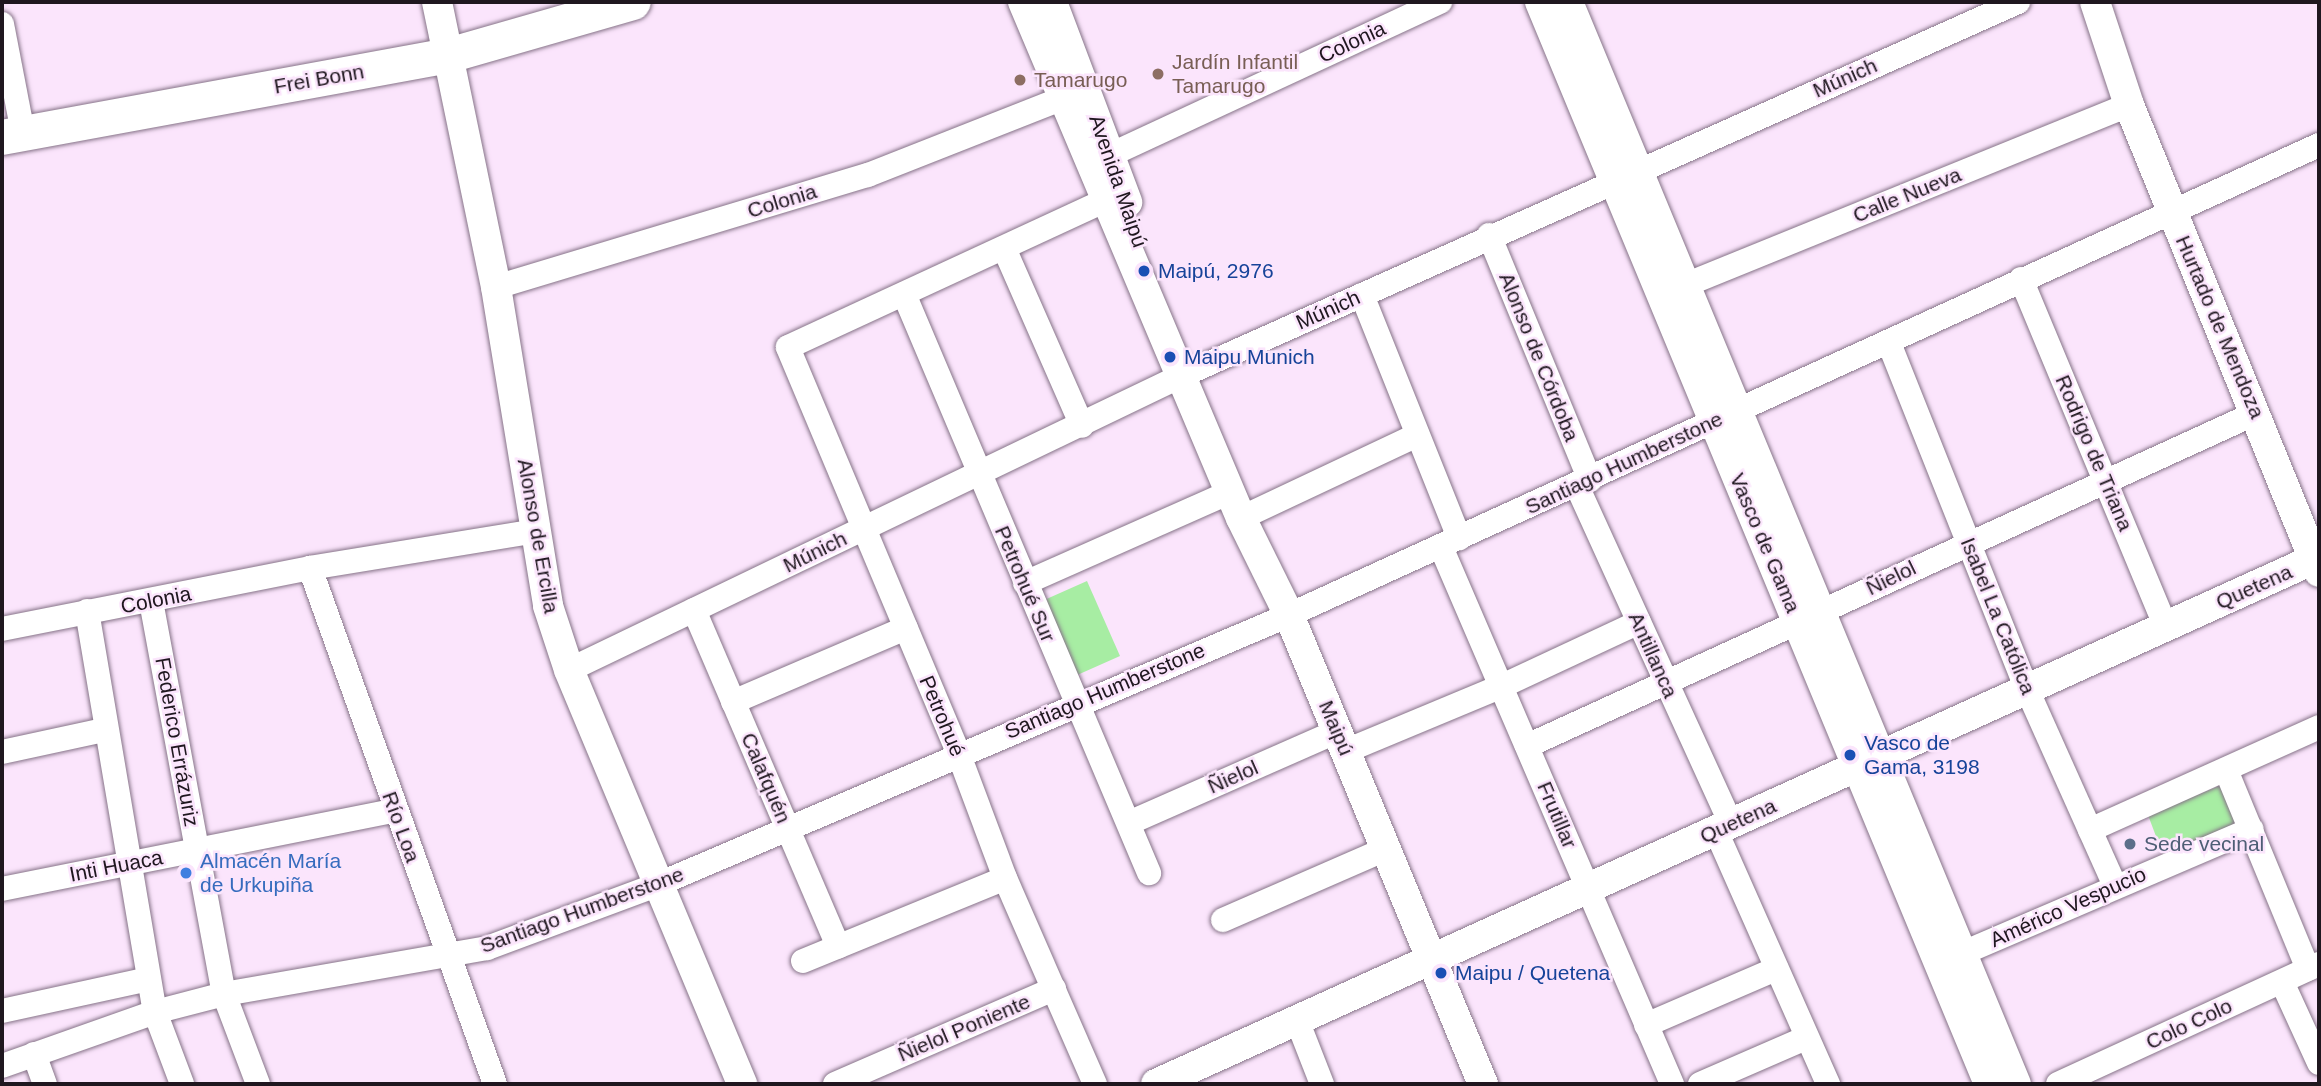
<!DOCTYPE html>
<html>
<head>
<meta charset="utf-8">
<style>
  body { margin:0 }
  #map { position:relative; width:2321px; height:1086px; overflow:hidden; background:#fbe5fc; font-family:Arial,sans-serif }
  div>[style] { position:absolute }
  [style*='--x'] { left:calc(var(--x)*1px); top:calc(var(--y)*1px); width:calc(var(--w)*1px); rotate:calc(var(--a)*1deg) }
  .green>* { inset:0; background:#a7eda3 }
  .roads { filter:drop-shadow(0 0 2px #867388) drop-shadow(0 0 2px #867388) }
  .minor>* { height:24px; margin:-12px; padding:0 12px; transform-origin:12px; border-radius:12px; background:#fff }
  .tertiary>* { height:30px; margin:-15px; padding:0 15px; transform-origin:15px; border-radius:15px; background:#fff }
  .secondary>* { height:35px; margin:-17.5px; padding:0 17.5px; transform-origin:17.5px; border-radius:17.5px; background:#fff }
  .dots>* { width:19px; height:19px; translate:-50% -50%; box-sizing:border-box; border:4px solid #fbe5fc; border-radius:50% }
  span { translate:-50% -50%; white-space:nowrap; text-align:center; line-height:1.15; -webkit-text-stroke:5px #fbe5fc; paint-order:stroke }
  .street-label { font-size:21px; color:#1f171f }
  .education-label { font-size:21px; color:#785e54 }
  .left { translate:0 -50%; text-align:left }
  .transit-label { font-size:21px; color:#164399 }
  .service-label { font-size:21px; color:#4e5e75 }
  .shop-label { font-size:21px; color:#366cbe }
  .frame { position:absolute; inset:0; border:4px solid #1f171f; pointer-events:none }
</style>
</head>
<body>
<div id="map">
  <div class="green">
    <div style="clip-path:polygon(1087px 581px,1120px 656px,1075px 676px,1042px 601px)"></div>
    <div style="clip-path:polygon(2224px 784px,2240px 822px,2163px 855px,2148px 815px)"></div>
  </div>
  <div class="roads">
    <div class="minor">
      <div style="--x:2;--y:24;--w:111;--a:79.1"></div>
      <div style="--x:1112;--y:154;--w:362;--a:-24.9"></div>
      <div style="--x:1489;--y:235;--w:265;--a:67.6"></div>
      <div style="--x:1004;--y:248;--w:194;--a:66.3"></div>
      <div style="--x:2021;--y:279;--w:377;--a:67.4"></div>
      <div style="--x:1685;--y:285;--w:479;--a:-22.1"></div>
      <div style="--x:496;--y:287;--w:388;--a:-16.8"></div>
      <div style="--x:868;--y:175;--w:210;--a:-21.5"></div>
      <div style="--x:904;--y:294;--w:629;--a:67.06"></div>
      <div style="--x:1362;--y:295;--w:262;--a:68.2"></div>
      <div style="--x:1889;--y:343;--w:370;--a:68.3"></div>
      <div style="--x:2026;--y:687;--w:218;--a:65.9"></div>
      <div style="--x:1577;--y:486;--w:371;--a:65.5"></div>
      <div style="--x:1241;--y:518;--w:195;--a:-25.2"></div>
      <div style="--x:1441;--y:547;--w:585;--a:66.72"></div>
      <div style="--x:310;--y:568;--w:548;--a:70.28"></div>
      <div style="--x:1025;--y:583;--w:224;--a:-23.9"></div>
      <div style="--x:151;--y:601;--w:400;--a:79.5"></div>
      <div style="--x:224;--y:994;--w:96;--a:69.3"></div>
      <div style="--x:694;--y:610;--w:366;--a:66.8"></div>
      <div style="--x:87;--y:611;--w:407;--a:80.4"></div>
      <div style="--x:155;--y:1012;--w:77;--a:69.4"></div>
      <div style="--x:2;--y:629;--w:314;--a:-11.2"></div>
      <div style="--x:310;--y:568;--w:229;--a:-9.3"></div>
      <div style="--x:569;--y:670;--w:679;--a:-25.66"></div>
      <div style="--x:1181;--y:376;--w:917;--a:-24.08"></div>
      <div style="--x:733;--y:702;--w:188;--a:-23.2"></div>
      <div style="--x:1527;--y:746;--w:801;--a:-24.55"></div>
      <div style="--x:1346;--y:751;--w:169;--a:-22.6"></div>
      <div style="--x:1502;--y:686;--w:151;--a:-25"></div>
      <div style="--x:2;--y:752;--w:104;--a:-12.2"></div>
      <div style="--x:2226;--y:770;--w:215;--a:67.6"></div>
      <div style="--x:1129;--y:823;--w:228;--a:-23.8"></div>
      <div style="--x:2090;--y:830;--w:251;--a:-24.2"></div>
      <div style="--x:1716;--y:831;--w:277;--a:66.1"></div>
      <div style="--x:2;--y:889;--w:400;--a:-11.3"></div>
      <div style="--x:1223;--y:920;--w:175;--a:-23.6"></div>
      <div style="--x:1963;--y:953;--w:314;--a:-23.2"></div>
      <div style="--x:803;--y:961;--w:218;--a:-22.3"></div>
      <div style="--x:2282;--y:982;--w:89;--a:65.4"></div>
      <div style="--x:2;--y:1011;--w:150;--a:-12.3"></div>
      <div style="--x:1297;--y:1020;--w:69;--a:68.7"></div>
      <div style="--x:1646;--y:1025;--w:142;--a:-23.3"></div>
      <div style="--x:34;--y:1054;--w:32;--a:70"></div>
      <div style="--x:2;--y:1066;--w:162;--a:-19.4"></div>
      <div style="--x:155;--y:1012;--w:71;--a:-14.6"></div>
      <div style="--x:224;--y:994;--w:267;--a:-9.9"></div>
      <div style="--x:487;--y:948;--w:184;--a:-20.4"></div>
      <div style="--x:659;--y:884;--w:685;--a:-23.12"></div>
      <div style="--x:1289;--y:615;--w:1132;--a:-24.53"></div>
      <div style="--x:835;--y:1084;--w:239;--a:-23.5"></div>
      <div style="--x:1095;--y:1084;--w:225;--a:-113.6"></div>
      <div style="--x:1005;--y:878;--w:134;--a:-110.5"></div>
      <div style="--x:958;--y:752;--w:439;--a:-112.8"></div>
      <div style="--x:788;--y:347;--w:353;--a:-24.8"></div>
      <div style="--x:1700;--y:1084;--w:116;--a:-23.5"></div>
      <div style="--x:2058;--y:1084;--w:287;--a:-24.7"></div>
    </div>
    <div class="tertiary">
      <div style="--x:437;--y:2;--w:291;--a:78.3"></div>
      <div style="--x:496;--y:287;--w:323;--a:80.7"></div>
      <div style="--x:548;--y:606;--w:67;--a:71.8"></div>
      <div style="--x:569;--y:670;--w:449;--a:67.3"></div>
      <div style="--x:1023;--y:2;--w:560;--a:67.1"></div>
      <div style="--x:1241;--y:518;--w:108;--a:63.7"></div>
      <div style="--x:1289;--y:615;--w:508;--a:67.53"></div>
      <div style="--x:1052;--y:2;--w:214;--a:69.4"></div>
      <div style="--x:1540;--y:2;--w:1171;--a:67.46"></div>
      <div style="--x:1568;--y:2;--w:1171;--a:67.51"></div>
      <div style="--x:2095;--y:2;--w:108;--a:71.7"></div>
      <div style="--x:2129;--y:105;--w:504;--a:67.86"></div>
      <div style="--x:1156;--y:1084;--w:1277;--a:-24.38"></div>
    </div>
    <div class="secondary">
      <div style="--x:2;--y:137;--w:453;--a:-10.4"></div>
      <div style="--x:448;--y:55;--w:192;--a:-16"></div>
    </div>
  </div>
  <div class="dots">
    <div style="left:1158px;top:74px;background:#8d6e63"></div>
    <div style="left:1020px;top:80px;background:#8d6e63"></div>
    <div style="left:1144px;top:271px;background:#1a4fb4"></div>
    <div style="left:1170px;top:357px;background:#1a4fb4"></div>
    <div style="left:1850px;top:755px;background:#1a4fb4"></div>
    <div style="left:2130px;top:844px;background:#5c6f8a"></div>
    <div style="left:186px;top:873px;background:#3f7fe0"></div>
    <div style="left:1441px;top:973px;background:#1a4fb4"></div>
  </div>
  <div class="street-label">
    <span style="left:1352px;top:42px;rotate:-25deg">Colonia</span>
    <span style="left:1845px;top:78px;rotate:-24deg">Múnich</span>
    <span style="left:319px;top:79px;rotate:-10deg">Frei Bonn</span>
    <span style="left:1118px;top:181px;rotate:71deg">Avenida Maipú</span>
    <span style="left:1907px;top:195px;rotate:-22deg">Calle Nueva</span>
    <span style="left:782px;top:201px;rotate:-17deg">Colonia</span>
    <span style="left:1328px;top:310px;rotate:-24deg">Múnich</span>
    <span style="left:2220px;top:327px;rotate:67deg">Hurtado de Mendoza</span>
    <span style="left:1539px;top:357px;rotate:68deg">Alonso de Córdoba</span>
    <span style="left:2094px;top:453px;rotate:67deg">Rodrigo de Triana</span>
    <span style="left:1624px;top:463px;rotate:-25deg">Santiago Humberstone</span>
    <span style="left:538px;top:536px;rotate:80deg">Alonso de Ercilla</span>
    <span style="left:1765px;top:543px;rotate:67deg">Vasco de Gama</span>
    <span style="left:815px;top:552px;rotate:-26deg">Múnich</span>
    <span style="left:1891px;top:578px;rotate:-26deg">Ñielol</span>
    <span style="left:1025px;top:584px;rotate:67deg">Petrohué Sur</span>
    <span style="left:2254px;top:587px;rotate:-24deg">Quetena</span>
    <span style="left:156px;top:600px;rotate:-11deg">Colonia</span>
    <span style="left:1998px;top:616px;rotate:68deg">Isabel La Católica</span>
    <span style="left:1653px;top:655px;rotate:66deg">Antillanca</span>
    <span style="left:1105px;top:691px;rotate:-23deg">Santiago Humberstone</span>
    <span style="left:942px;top:716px;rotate:67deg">Petrohué</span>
    <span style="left:1336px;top:728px;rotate:67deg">Maipú</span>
    <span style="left:177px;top:742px;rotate:80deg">Federico Errázuriz</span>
    <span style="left:1233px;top:777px;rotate:-24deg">Ñielol</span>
    <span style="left:766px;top:778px;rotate:67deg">Calafquén</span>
    <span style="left:1557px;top:815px;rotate:67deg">Frutillar</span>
    <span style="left:1738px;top:821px;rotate:-24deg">Quetena</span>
    <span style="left:401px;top:827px;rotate:70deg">Río Loa</span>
    <span style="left:116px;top:866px;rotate:-11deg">Inti Huaca</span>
    <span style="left:2068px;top:907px;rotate:-24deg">Américo Vespucio</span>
    <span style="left:582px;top:910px;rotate:-20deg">Santiago Humberstone</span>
    <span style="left:2189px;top:1024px;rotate:-25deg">Colo Colo</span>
    <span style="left:964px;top:1028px;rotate:-23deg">Ñielol Poniente</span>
  </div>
  <div class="education-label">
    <span class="left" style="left:1172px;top:74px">Jardín Infantil<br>Tamarugo</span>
    <span class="left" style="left:1034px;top:80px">Tamarugo</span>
  </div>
  <div class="transit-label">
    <span class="left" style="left:1158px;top:271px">Maipú, 2976</span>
    <span class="left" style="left:1184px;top:357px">Maipu Munich</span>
    <span class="left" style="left:1864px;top:755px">Vasco de<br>Gama, 3198</span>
    <span class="left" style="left:1455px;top:973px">Maipu / Quetena</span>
  </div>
  <div class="service-label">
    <span class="left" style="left:2144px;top:844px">Sede vecinal</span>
  </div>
  <div class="shop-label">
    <span class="left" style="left:200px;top:873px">Almacén María<br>de Urkupiña</span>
  </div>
  <div class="frame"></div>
</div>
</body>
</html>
